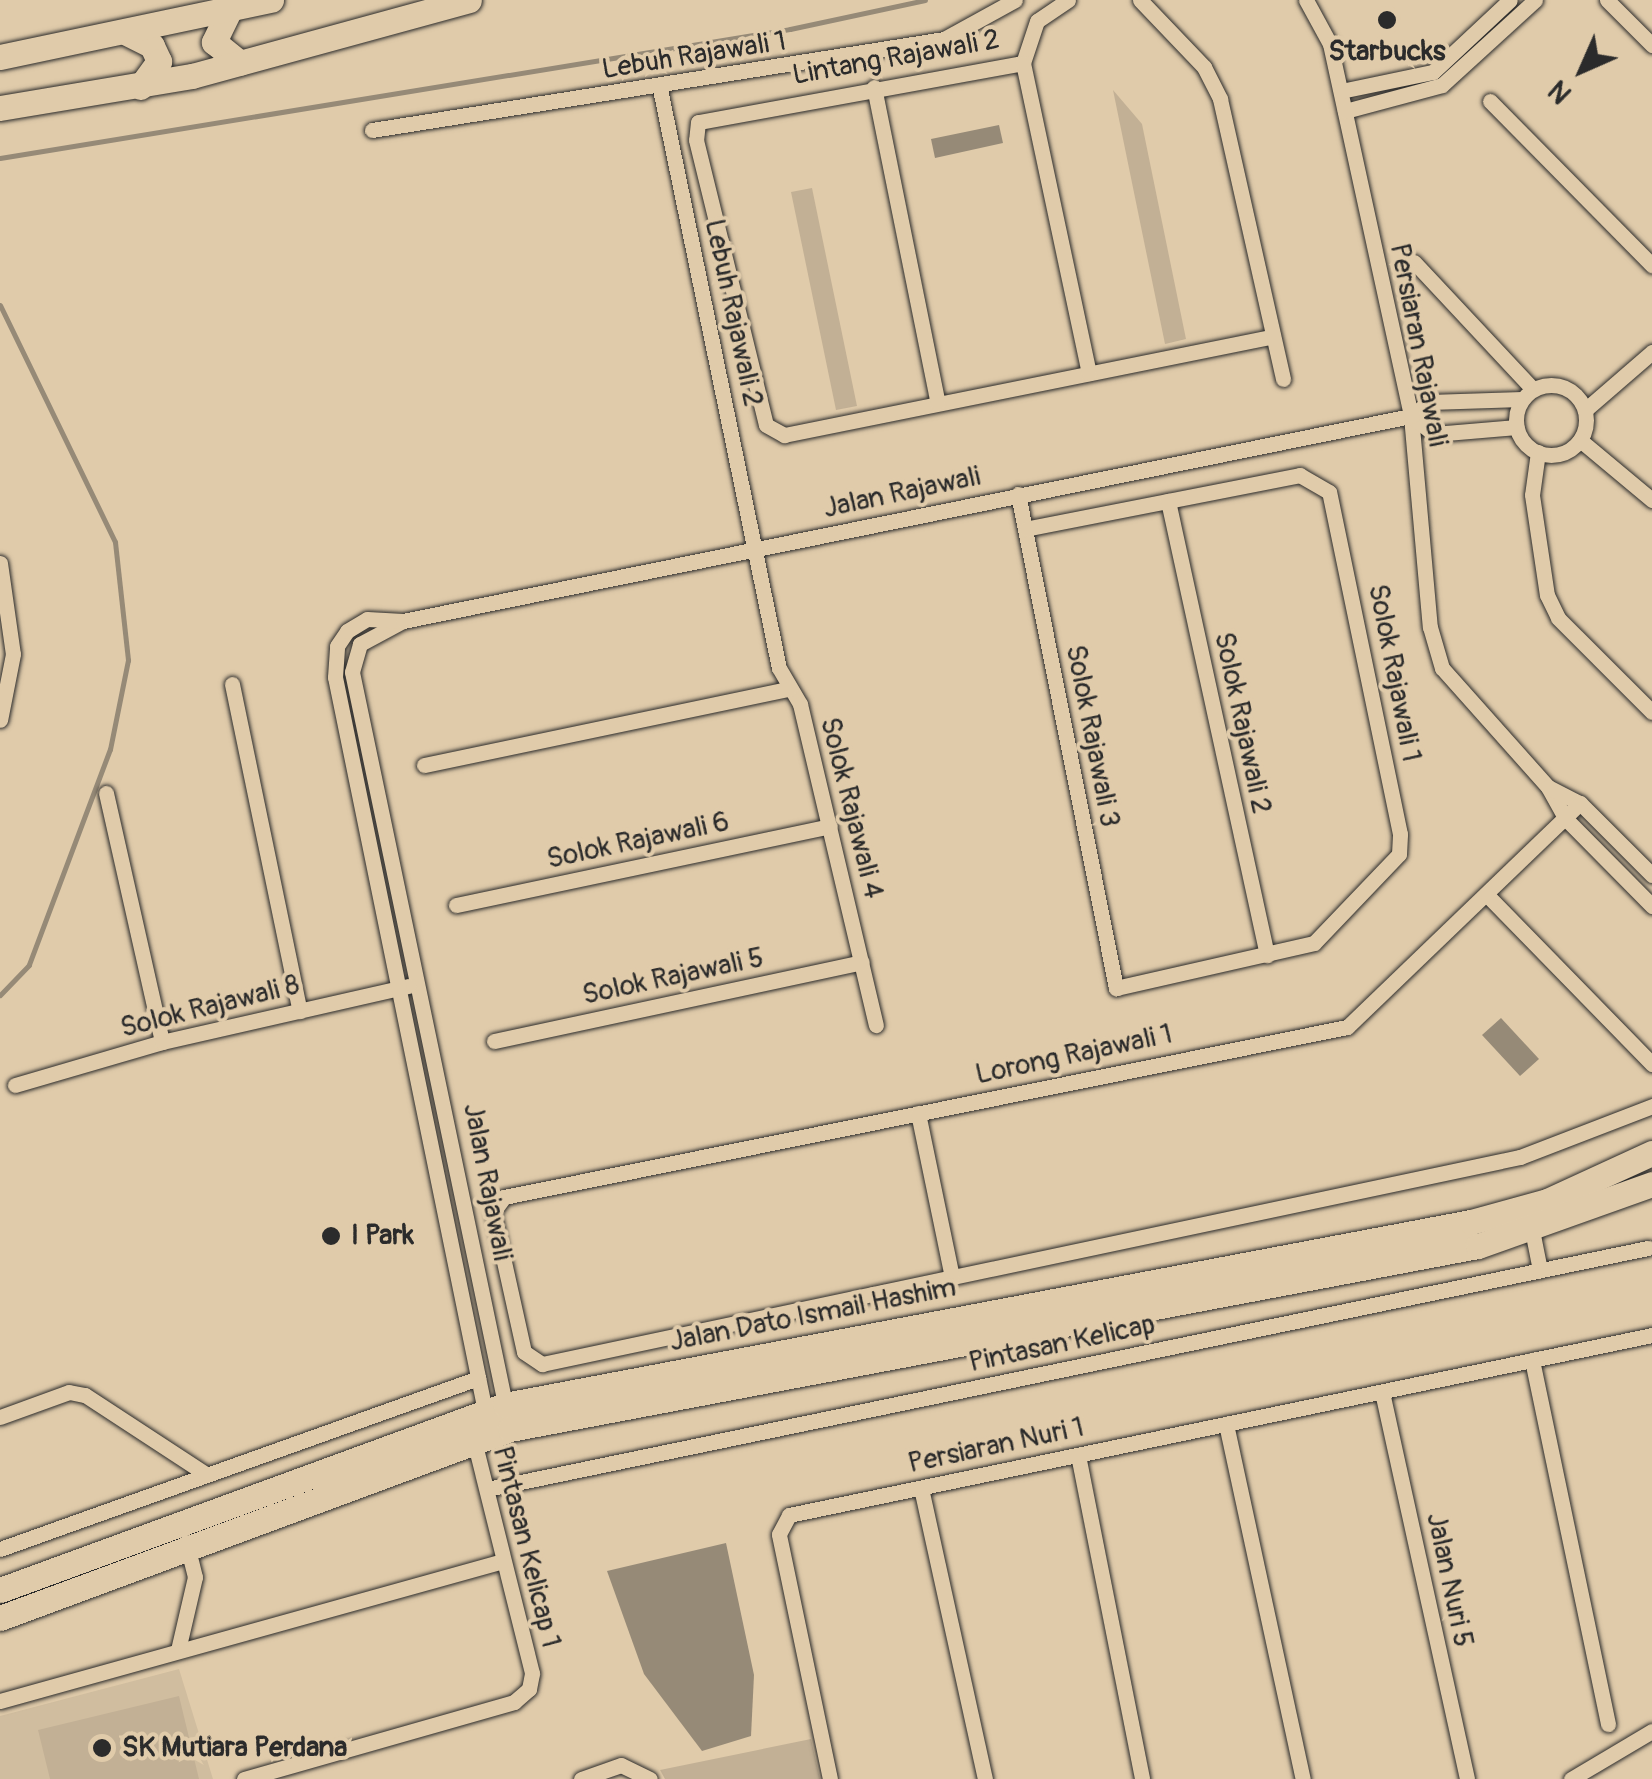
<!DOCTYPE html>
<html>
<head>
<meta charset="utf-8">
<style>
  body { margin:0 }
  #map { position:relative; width:1652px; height:1779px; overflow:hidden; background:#e0cbaa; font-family:Pangolin,sans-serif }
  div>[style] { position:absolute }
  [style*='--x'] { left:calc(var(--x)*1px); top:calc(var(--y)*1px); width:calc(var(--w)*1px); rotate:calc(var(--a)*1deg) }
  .built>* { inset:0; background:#d0bd9f }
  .green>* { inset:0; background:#c2b095 }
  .water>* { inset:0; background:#968a77 }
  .stream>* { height:5px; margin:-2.5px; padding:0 2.5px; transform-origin:2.5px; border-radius:2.5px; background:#968a77 }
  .roads { filter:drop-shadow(0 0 2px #2b2b2b) drop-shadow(0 0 2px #2b2b2b) }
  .minor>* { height:15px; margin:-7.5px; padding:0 7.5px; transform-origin:7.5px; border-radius:7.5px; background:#e0cbaa }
  .minor>.ring { margin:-7.5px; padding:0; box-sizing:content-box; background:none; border:15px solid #e0cbaa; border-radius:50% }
  .primary>* { height:25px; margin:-12.5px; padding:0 12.5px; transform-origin:12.5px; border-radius:12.5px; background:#e0cbaa }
  .dots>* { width:28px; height:28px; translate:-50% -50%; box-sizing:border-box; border:5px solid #e0cbaa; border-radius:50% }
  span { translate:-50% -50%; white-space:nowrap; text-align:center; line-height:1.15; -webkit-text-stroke:8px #e0cbaa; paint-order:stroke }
  .poi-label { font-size:28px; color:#2b2b2b; font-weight:700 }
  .left { translate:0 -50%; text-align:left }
  .street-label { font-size:28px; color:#2b2b2b }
  .north { position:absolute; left:1532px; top:20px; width:100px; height:100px; -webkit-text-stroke:8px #e0cbaa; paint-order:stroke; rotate:225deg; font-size:28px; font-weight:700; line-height:40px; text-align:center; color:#2b2b2b }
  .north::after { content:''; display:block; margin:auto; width:35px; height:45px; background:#2b2b2b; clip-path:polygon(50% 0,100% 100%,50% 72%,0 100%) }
</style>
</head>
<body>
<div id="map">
  <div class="built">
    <div style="clip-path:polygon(179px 1669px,213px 1779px,0 1779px,0 1716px)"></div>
  </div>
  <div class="green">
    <div style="clip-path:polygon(1113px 90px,1142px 124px,1186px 339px,1165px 344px)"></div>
    <div style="clip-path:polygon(812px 188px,857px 406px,836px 410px,791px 192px)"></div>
    <div style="clip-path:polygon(179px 1696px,199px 1779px,50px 1779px,38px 1730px)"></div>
    <div style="clip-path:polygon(811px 1739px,820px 1779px,665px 1779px,660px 1770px)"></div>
  </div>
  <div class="water">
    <div style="clip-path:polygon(999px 125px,1003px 143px,935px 158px,931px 139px)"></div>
    <div style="clip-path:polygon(1501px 1018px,1539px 1059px,1520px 1076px,1482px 1035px)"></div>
    <div style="clip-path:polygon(726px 1543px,754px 1675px,751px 1736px,702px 1751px,644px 1674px,607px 1571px)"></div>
  </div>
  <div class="stream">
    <div style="--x:0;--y:158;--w:800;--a:-9.27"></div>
    <div style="--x:790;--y:29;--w:138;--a:-12.1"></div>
    <div style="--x:0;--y:305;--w:263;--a:64.1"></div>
    <div style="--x:115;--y:542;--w:119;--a:83.7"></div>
    <div style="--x:128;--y:660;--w:91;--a:101.4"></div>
    <div style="--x:110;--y:749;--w:231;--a:110.6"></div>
    <div style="--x:29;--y:965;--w:42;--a:134"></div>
  </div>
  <div class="roads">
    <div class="minor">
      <div style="--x:1068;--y:0;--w:37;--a:146"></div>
      <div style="--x:1037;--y:21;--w:44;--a:108.4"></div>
      <div style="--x:1023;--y:63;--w:330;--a:169.7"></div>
      <div style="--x:698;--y:122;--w:18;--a:96"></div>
      <div style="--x:696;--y:140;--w:293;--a:76.2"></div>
      <div style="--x:766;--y:425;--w:21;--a:29"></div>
      <div style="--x:784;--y:435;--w:496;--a:-11.4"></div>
      <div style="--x:1140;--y:0;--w:93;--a:46.3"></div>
      <div style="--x:1204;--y:67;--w:36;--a:63"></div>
      <div style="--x:1220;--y:99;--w:287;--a:77.3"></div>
      <div style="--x:1306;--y:0;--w:50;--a:61.4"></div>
      <div style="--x:1330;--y:44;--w:381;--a:77.7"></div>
      <div style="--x:1411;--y:416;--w:212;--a:84.9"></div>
      <div style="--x:1430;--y:627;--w:43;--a:73.7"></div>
      <div style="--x:1442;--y:668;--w:159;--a:48.3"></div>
      <div style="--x:1548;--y:787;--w:35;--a:61"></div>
      <div style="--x:1565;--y:818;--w:124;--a:45.3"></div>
      <div style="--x:1607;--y:0;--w:64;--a:45"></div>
      <div style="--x:1023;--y:63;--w:317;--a:78"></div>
      <div style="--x:874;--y:87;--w:322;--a:78.6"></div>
      <div style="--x:660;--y:89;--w:591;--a:78.39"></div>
      <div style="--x:779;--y:668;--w:42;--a:59.7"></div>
      <div style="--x:800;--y:704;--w:330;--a:76.7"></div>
      <div style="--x:1341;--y:91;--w:94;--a:-11.7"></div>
      <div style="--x:1433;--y:72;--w:105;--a:-43.1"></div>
      <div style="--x:1490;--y:101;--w:231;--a:45.4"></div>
      <div style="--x:1345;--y:111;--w:100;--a:-15"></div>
      <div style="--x:1442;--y:85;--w:126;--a:-42.4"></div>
      <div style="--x:372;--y:130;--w:579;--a:-9.04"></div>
      <div style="--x:944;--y:39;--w:81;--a:-28.8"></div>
      <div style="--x:1414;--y:262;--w:174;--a:46.9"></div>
      <div class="ring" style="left:1516px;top:385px;width:55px;height:55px"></div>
      <div style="--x:1585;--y:410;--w:89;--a:-40.9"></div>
      <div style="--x:1411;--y:416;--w:29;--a:38"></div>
      <div style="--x:1434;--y:434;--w:83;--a:-4.8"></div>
      <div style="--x:1580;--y:440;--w:94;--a:39.8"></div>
      <div style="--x:1538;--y:452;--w:43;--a:97.9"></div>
      <div style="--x:1532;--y:495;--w:101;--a:81.5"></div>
      <div style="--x:1547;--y:595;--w:25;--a:64"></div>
      <div style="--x:1558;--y:618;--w:133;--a:45"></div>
      <div style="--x:1018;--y:494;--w:504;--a:78.78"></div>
      <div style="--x:1116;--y:988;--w:203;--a:-12.8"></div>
      <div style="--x:1314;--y:943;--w:123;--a:-46.3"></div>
      <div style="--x:1399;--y:854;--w:20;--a:-87"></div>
      <div style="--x:1400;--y:834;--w:349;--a:-101.7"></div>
      <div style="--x:1329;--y:492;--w:34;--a:-150"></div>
      <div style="--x:1300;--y:475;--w:279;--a:168.9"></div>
      <div style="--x:1168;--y:501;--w:465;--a:77.7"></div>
      <div style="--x:0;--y:563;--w:92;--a:81.9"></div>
      <div style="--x:13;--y:654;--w:67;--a:101.1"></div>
      <div style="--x:403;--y:621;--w:49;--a:151.9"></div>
      <div style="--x:360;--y:644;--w:29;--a:106"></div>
      <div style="--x:352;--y:672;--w:757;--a:78.19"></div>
      <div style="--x:232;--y:684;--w:334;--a:78.3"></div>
      <div style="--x:424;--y:765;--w:373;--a:-11.8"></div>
      <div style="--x:1548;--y:787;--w:36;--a:27"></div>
      <div style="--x:1580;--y:803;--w:102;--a:45"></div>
      <div style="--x:106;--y:793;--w:255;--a:77.3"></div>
      <div style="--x:1580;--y:803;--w:323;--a:136.1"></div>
      <div style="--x:1347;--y:1027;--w:860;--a:168.6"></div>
      <div style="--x:504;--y:1197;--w:19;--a:126"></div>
      <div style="--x:493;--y:1212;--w:143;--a:77.5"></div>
      <div style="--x:524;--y:1352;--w:22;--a:34"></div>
      <div style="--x:542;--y:1364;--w:1000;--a:-11.95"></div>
      <div style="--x:1520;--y:1157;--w:142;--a:-21.1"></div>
      <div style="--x:1486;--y:894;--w:238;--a:45.7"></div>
      <div style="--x:456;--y:905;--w:382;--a:-11.9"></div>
      <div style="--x:494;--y:1041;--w:376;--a:-12.1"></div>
      <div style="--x:15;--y:1085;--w:153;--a:-16.3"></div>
      <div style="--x:162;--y:1042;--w:253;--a:-12.8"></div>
      <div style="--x:918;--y:1113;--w:167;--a:78.3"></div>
      <div style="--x:1532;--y:1230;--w:41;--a:78.7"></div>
      <div style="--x:1532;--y:1360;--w:372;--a:78.2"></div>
      <div style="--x:1382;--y:1392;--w:396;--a:77.6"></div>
      <div style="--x:486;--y:1416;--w:754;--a:-101.55"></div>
      <div style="--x:335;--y:677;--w:31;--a:-86"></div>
      <div style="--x:337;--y:646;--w:18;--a:-56"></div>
      <div style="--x:347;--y:631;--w:23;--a:-31"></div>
      <div style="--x:367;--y:619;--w:36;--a:3"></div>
      <div style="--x:403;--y:621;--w:1029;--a:-11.5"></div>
      <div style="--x:1411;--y:416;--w:23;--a:-38"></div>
      <div style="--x:1429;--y:402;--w:93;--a:-1.8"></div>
      <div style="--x:0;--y:1417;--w:73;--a:-19.9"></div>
      <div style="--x:69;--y:1392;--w:16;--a:11"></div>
      <div style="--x:85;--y:1395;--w:142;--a:33.2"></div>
      <div style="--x:1226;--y:1424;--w:363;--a:77.8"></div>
      <div style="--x:1078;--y:1455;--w:330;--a:78.8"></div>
      <div style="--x:921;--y:1488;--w:298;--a:77.6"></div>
      <div style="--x:487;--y:1489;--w:1186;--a:-11.73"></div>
      <div style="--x:0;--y:1549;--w:508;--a:-19.68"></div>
      <div style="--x:178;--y:1650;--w:75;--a:-76.9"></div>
      <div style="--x:195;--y:1577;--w:36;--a:-104"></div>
      <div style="--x:0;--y:1701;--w:522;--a:-15.55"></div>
      <div style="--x:244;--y:1779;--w:281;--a:-15.9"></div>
      <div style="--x:514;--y:1702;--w:20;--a:-41"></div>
      <div style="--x:529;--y:1689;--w:16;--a:-79"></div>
      <div style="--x:532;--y:1673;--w:243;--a:-104"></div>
      <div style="--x:581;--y:1779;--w:42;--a:-19.3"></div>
      <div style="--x:621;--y:1765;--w:32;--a:26"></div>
      <div style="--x:830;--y:1779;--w:250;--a:-101.8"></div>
      <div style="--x:779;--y:1534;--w:21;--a:-62"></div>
      <div style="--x:789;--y:1515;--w:882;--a:-11.78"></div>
      <div style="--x:1571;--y:1779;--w:94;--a:-30.7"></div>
    </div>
    <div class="primary">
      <div style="--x:230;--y:9;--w:37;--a:116"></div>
      <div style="--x:214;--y:42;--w:33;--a:39"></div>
      <div style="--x:127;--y:33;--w:28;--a:27"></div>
      <div style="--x:152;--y:46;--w:17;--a:65"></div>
      <div style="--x:159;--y:61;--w:32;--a:126"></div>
      <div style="--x:0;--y:57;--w:277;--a:-11.9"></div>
      <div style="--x:0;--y:108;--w:195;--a:-9.5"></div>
      <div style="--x:192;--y:76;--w:287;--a:-15.3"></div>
      <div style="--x:0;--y:1590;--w:538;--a:-20.12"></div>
      <div style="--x:505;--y:1405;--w:983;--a:-10.73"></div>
      <div style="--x:1471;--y:1222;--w:79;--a:-15.4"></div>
      <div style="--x:1547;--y:1201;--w:115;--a:-24.6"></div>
      <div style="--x:0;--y:1618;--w:544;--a:-20.33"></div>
      <div style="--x:510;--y:1429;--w:985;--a:-10.71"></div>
      <div style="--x:1478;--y:1246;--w:185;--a:-19.6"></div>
    </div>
  </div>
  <div class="dots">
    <div style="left:1387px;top:20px;background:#2b2b2b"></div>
    <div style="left:331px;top:1236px;background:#2b2b2b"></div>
    <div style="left:102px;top:1748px;background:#2b2b2b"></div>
  </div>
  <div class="poi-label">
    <span style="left:1387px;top:52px">Starbucks</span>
    <span class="left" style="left:351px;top:1236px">I Park</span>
    <span class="left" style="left:122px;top:1748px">SK Mutiara Perdana</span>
  </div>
  <div class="street-label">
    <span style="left:694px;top:56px;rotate:-9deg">Lebuh Rajawali 1</span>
    <span style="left:896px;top:58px;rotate:-10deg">Lintang Rajawali 2</span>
    <span style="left:733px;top:313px;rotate:78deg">Lebuh Rajawali 2</span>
    <span style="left:1418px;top:345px;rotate:79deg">Persiaran Rajawali</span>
    <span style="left:902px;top:493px;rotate:-12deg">Jalan Rajawali</span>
    <span style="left:1394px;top:673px;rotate:79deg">Solok Rajawali 1</span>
    <span style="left:1242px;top:723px;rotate:78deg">Solok Rajawali 2</span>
    <span style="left:1092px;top:736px;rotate:79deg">Solok Rajawali 3</span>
    <span style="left:851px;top:808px;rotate:76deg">Solok Rajawali 4</span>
    <span style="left:638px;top:841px;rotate:-12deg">Solok Rajawali 6</span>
    <span style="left:673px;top:977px;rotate:-12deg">Solok Rajawali 5</span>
    <span style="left:210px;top:1007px;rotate:-14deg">Solok Rajawali 8</span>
    <span style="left:1074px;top:1055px;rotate:-12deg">Lorong Rajawali 1</span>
    <span style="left:487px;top:1182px;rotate:79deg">Jalan Rajawali</span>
    <span style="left:813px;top:1315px;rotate:-11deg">Jalan Dato Ismail Hashim</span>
    <span style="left:1062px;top:1344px;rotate:-12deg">Pintasan Kelicap</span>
    <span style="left:996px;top:1446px;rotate:-12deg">Persiaran Nuri 1</span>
    <span style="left:526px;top:1547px;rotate:76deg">Pintasan Kelicap 1</span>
    <span style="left:1449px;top:1580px;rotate:78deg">Jalan Nuri 5</span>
  </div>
  <div class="north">N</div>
</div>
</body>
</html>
